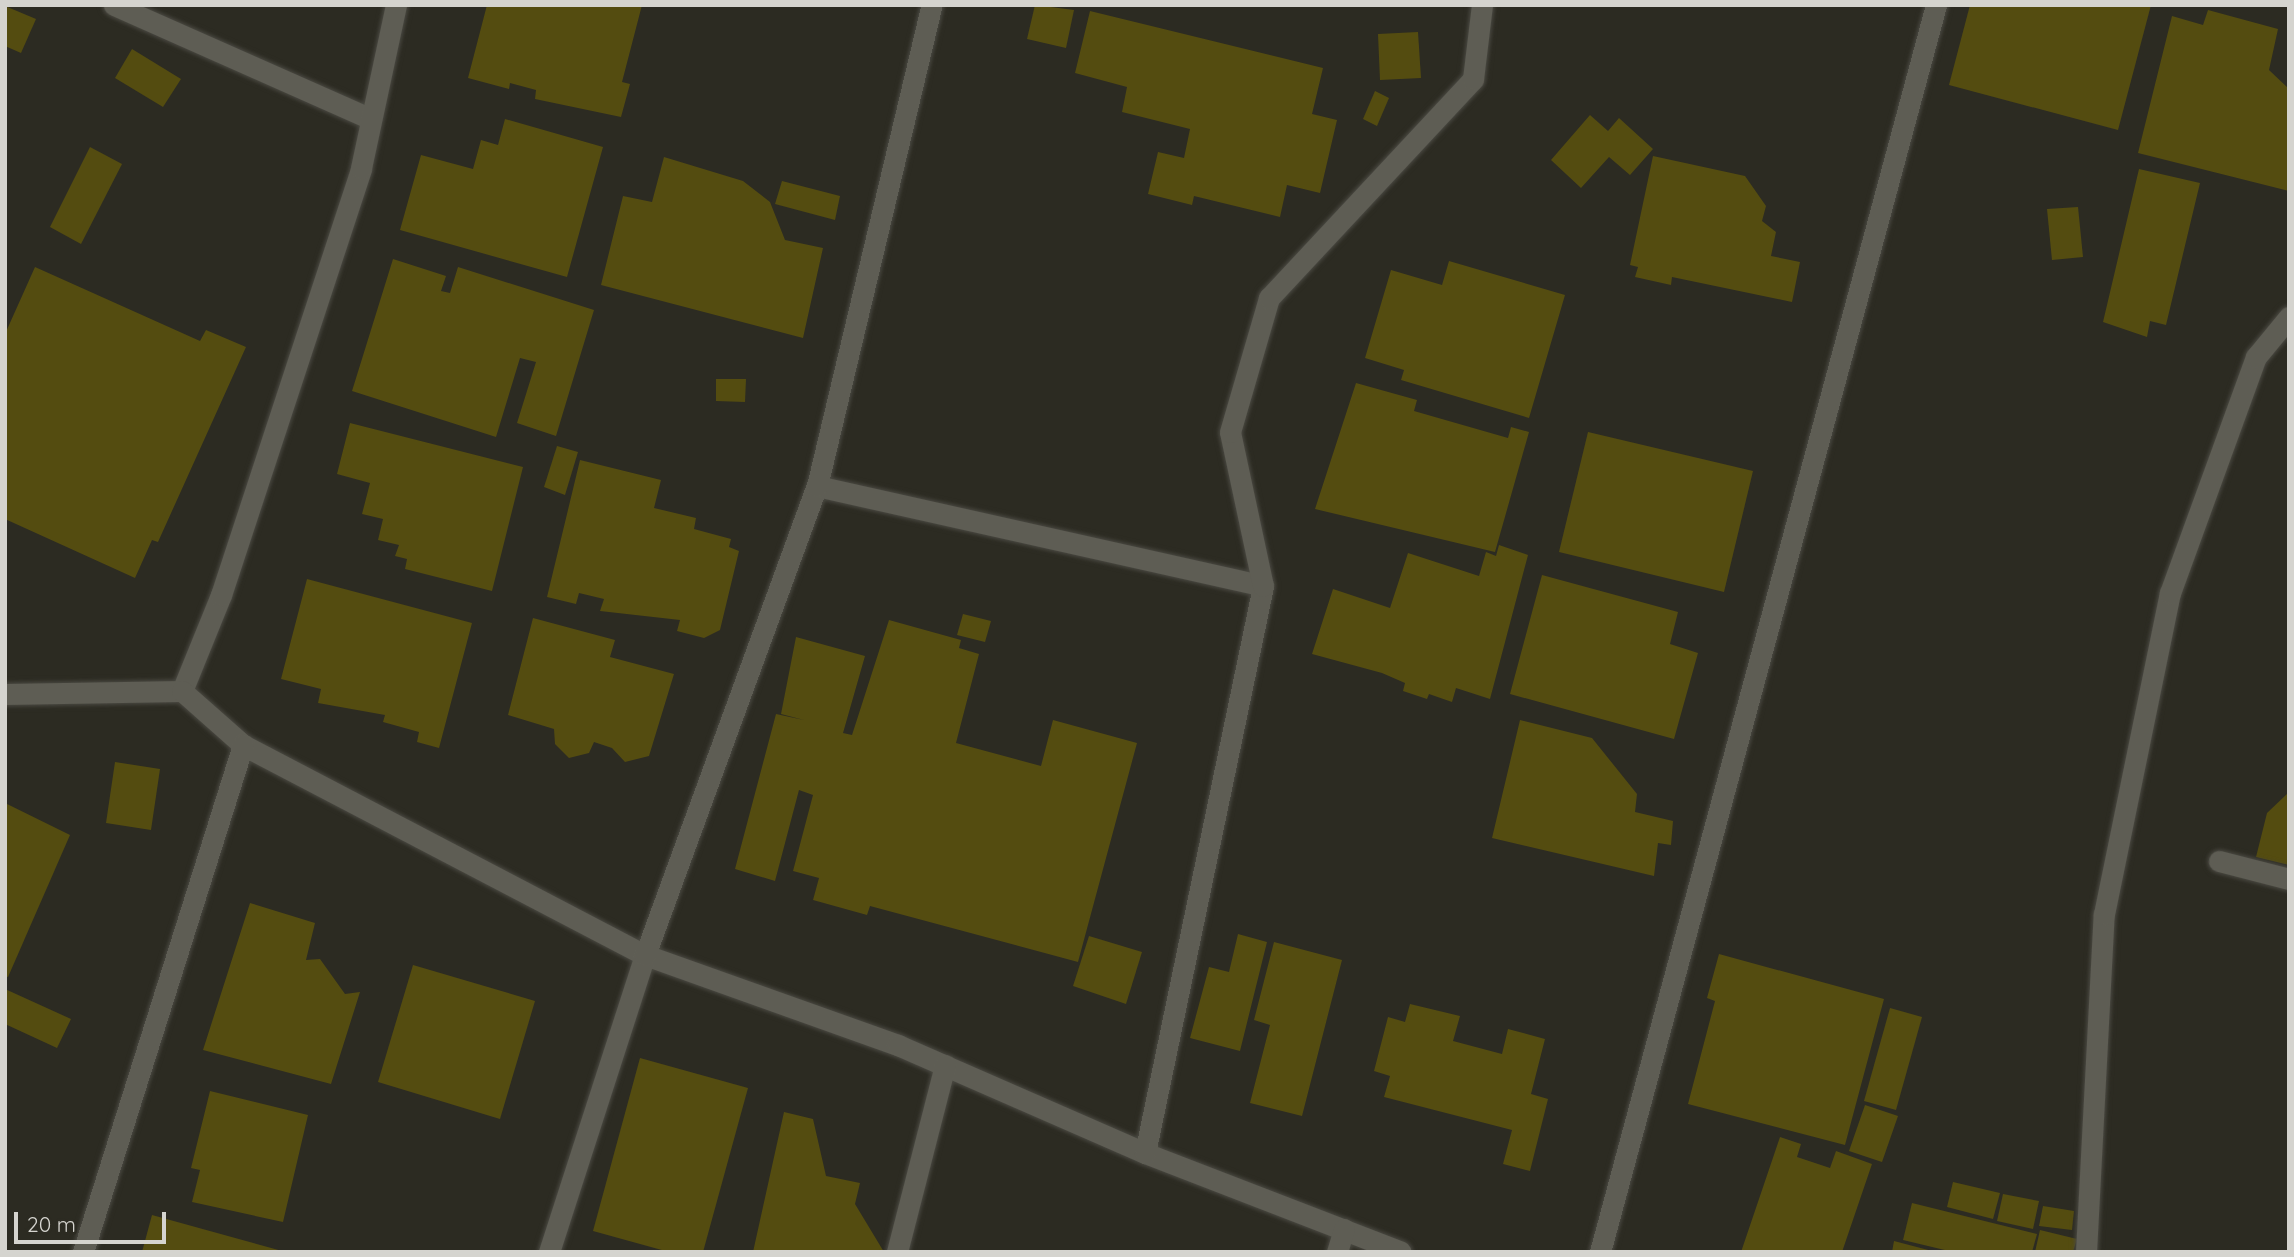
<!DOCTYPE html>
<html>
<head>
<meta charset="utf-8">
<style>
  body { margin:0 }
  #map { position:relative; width:2294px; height:1257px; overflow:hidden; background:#2c2b22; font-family:Quicksand,sans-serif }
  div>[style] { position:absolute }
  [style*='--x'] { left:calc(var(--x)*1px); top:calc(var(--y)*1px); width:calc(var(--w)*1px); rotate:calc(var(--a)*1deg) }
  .building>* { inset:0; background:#544c10 }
  .roads { filter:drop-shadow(0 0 2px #4a4942) drop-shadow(0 0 2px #4a4942) }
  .minor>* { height:21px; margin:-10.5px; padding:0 10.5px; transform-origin:10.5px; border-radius:10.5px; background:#5e5d54 }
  span { translate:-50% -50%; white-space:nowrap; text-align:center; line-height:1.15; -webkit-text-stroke:6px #2c2b22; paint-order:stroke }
  .frame { position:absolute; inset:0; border:7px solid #d5d4cf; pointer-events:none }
  .scale { position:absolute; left:14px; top:1212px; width:152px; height:32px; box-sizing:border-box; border:4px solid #d5d4cf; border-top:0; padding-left:9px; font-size:21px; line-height:24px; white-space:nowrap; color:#d5d4cf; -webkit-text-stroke:5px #2c2b22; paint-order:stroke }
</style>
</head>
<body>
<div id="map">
  <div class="building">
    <div style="clip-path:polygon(487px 5px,642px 5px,622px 82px,630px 84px,621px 117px,535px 99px,536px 90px,510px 83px,509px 89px,468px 78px)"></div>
    <div style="clip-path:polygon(1035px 5px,1074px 10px,1066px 48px,1027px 39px)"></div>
    <div style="clip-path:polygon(1970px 5px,2151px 5px,2118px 130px,1949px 85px)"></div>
    <div style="clip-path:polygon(5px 6px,36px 19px,21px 53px,5px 46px)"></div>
    <div style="clip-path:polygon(2208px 10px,2278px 29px,2269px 70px,2289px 89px,2289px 191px,2138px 153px,2172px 16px,2203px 25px)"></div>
    <div style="clip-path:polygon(1090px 11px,1323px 68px,1312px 114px,1337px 120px,1320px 193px,1287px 185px,1280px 217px,1194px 196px,1192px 205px,1148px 194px,1158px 152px,1184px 158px,1190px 129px,1122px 112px,1127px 87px,1075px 73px)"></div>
    <div style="clip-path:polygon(1418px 32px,1421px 78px,1380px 80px,1378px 34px)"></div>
    <div style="clip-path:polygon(132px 49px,181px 79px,163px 107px,115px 78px)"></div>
    <div style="clip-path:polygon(1375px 91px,1389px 98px,1377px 126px,1363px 119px)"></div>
    <div style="clip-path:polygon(1590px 115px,1608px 131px,1619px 118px,1653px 149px,1630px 175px,1609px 157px,1581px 188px,1551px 160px)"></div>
    <div style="clip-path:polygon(505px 119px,603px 147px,567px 277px,400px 230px,421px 155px,473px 169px,481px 140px,498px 145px)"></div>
    <div style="clip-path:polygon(90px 147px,122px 164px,81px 244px,50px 227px)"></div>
    <div style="clip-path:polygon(1653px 156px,1745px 176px,1766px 206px,1762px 221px,1776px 232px,1771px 256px,1800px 262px,1792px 302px,1672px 277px,1671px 285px,1635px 277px,1638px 267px,1630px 265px)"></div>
    <div style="clip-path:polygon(664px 157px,743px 181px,770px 202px,785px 240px,823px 248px,803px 338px,601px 285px,623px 196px,652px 202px)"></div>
    <div style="clip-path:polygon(2139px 169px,2200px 183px,2166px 325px,2150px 321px,2147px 337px,2103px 322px)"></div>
    <div style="clip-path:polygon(782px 181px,840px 196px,835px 220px,775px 204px)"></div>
    <div style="clip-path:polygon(2078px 207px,2083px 257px,2052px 260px,2047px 209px)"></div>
    <div style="clip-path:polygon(393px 259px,446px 276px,441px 291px,450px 293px,458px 267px,594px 310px,556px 436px,517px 423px,536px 362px,520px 358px,496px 437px,352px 391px)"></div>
    <div style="clip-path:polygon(1449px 261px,1565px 295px,1529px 418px,1401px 380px,1404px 370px,1365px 358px,1391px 270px,1442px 285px)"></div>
    <div style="clip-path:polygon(35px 267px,200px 341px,206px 330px,246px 347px,158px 542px,152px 540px,135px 578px,5px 519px,5px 334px)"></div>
    <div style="clip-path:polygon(716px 379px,746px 379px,745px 402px,716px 401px)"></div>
    <div style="clip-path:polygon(1356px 383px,1417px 400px,1414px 411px,1508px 438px,1511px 427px,1529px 432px,1495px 552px,1315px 509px)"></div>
    <div style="clip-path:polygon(350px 423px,523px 467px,492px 591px,405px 569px,407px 559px,395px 556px,399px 545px,378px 540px,383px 519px,362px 514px,370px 483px,337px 474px)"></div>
    <div style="clip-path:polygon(1588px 432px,1753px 471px,1724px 592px,1559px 552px)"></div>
    <div style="clip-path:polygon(557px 446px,578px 452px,565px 495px,544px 487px)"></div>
    <div style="clip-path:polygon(580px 460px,661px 480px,654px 508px,696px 518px,694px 529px,731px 539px,729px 547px,739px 551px,720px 630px,704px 638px,677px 631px,680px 620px,600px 611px,604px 599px,579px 593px,576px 604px,547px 597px)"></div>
    <div style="clip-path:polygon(1499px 545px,1528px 555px,1490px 699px,1456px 688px,1452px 702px,1429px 694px,1427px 699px,1403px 691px,1405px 683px,1382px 673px,1312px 654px,1333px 589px,1390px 608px,1408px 553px,1479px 576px,1486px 552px,1496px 556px)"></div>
    <div style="clip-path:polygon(1542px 575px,1678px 612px,1670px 644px,1698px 653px,1674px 739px,1510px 694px)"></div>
    <div style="clip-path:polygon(307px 579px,472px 623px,439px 748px,417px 742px,419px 732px,383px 722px,385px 715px,318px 703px,321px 689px,281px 679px)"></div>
    <div style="clip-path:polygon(963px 614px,991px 621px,985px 642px,957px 635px)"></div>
    <div style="clip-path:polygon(533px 618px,615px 640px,610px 657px,674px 674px,649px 756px,625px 762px,612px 748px,594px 742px,589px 753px,569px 758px,555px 744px,554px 729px,508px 715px)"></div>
    <div style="clip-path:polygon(889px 620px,961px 640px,959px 648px,979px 654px,956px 743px,1041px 766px,1053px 720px,1137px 743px,1078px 962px,870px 906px,867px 915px,813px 900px,819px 878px,793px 871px,813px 795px,799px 790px,775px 881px,735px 869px,776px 714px,804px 720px,781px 714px,796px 637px,865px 656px,843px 733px,852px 735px)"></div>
    <div style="clip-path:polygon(1520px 720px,1592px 738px,1637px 794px,1635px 812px,1673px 821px,1671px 845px,1658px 843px,1654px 876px,1492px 838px)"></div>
    <div style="clip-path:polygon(115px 762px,160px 769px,151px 830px,106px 823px)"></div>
    <div style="clip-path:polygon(2289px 792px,2289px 865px,2256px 857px,2267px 813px)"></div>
    <div style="clip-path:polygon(5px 803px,70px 835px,8px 977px,5px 976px)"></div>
    <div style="clip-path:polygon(250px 903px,315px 923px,306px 960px,320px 959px,345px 994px,360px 992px,331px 1084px,203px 1050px)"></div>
    <div style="clip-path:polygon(1238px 934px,1267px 942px,1240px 1051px,1190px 1038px,1209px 967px,1229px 972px)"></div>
    <div style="clip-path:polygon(1089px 936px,1142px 952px,1126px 1004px,1073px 986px)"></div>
    <div style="clip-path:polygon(1274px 942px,1342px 960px,1302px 1116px,1250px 1103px,1270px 1025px,1254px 1020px)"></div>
    <div style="clip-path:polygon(1719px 954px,1884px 999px,1845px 1145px,1688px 1104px,1715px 1001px,1707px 998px)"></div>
    <div style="clip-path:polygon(413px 965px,535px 1001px,500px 1119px,378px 1082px)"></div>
    <div style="clip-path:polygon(5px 989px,71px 1019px,57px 1048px,5px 1024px)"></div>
    <div style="clip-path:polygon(1410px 1004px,1460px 1016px,1453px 1041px,1502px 1054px,1508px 1029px,1545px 1039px,1531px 1094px,1548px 1099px,1530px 1171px,1503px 1164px,1512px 1130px,1384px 1097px,1390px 1076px,1374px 1071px,1388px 1017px,1405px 1022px)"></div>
    <div style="clip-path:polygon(1890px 1008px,1922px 1017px,1896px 1110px,1864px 1101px)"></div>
    <div style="clip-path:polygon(640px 1058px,748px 1088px,703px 1252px,669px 1252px,593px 1231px)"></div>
    <div style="clip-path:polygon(210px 1091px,308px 1115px,283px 1222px,192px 1202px,200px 1170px,191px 1168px)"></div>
    <div style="clip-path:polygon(1865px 1105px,1898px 1116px,1882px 1162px,1849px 1151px)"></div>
    <div style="clip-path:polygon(784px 1112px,813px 1119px,826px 1176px,860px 1183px,855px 1204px,884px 1252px,753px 1252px)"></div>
    <div style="clip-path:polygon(1780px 1137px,1801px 1144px,1797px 1157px,1830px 1168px,1836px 1151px,1872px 1164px,1842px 1252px,1741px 1252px)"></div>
    <div style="clip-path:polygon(1953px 1182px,2000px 1193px,1993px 1219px,1947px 1207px)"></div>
    <div style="clip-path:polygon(2003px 1194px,2039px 1201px,2033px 1229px,1997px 1221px)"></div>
    <div style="clip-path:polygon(1912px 1203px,2037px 1234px,2032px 1252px,1953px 1252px,1903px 1240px)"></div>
    <div style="clip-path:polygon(2043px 1206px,2074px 1211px,2072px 1230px,2039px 1226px)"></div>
    <div style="clip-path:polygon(152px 1215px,282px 1251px,282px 1252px,142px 1252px)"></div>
    <div style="clip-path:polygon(2040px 1230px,2077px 1239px,2073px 1252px,2035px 1252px)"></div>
    <div style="clip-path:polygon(1894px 1241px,1932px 1251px,1932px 1252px,1892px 1252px)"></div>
  </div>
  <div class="roads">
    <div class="minor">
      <div style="--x:114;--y:5;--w:281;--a:23.9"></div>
      <div style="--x:817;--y:486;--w:457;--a:12.6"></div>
      <div style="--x:182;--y:691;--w:104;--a:-67.9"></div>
      <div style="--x:221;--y:595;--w:449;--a:-71.8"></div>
      <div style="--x:361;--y:168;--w:167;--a:-77.9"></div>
      <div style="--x:5;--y:694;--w:177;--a:-1"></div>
      <div style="--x:182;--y:691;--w:81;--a:41.5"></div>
      <div style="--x:243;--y:745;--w:454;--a:27.6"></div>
      <div style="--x:645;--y:955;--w:269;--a:19.6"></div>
      <div style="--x:898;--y:1045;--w:270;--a:23.6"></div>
      <div style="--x:1145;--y:1153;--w:274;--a:21.1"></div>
      <div style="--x:2219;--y:861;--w:72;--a:14.4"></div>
      <div style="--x:1145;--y:1153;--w:579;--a:-78.24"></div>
      <div style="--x:1263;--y:586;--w:157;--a:-102.1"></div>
      <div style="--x:1230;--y:432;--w:140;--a:-73.8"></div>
      <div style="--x:1269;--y:298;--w:299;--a:-47"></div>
      <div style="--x:1473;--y:79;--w:75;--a:-83.1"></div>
      <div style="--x:83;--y:1252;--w:532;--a:-72.49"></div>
      <div style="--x:549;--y:1252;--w:312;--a:-72.1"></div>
      <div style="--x:645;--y:955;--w:500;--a:-69.9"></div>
      <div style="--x:817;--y:486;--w:495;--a:-76.6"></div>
      <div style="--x:897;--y:1252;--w:193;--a:-75.6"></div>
      <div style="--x:1337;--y:1252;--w:24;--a:-73"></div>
      <div style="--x:1600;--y:1252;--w:1291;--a:-74.92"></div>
      <div style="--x:2086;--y:1252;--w:338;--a:-87"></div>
      <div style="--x:2104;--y:914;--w:328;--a:-78.4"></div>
      <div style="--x:2170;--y:593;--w:251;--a:-70"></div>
      <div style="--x:2256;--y:357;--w:52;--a:-50.5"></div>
    </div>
  </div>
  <div class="frame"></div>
  <div class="scale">20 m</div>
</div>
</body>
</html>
